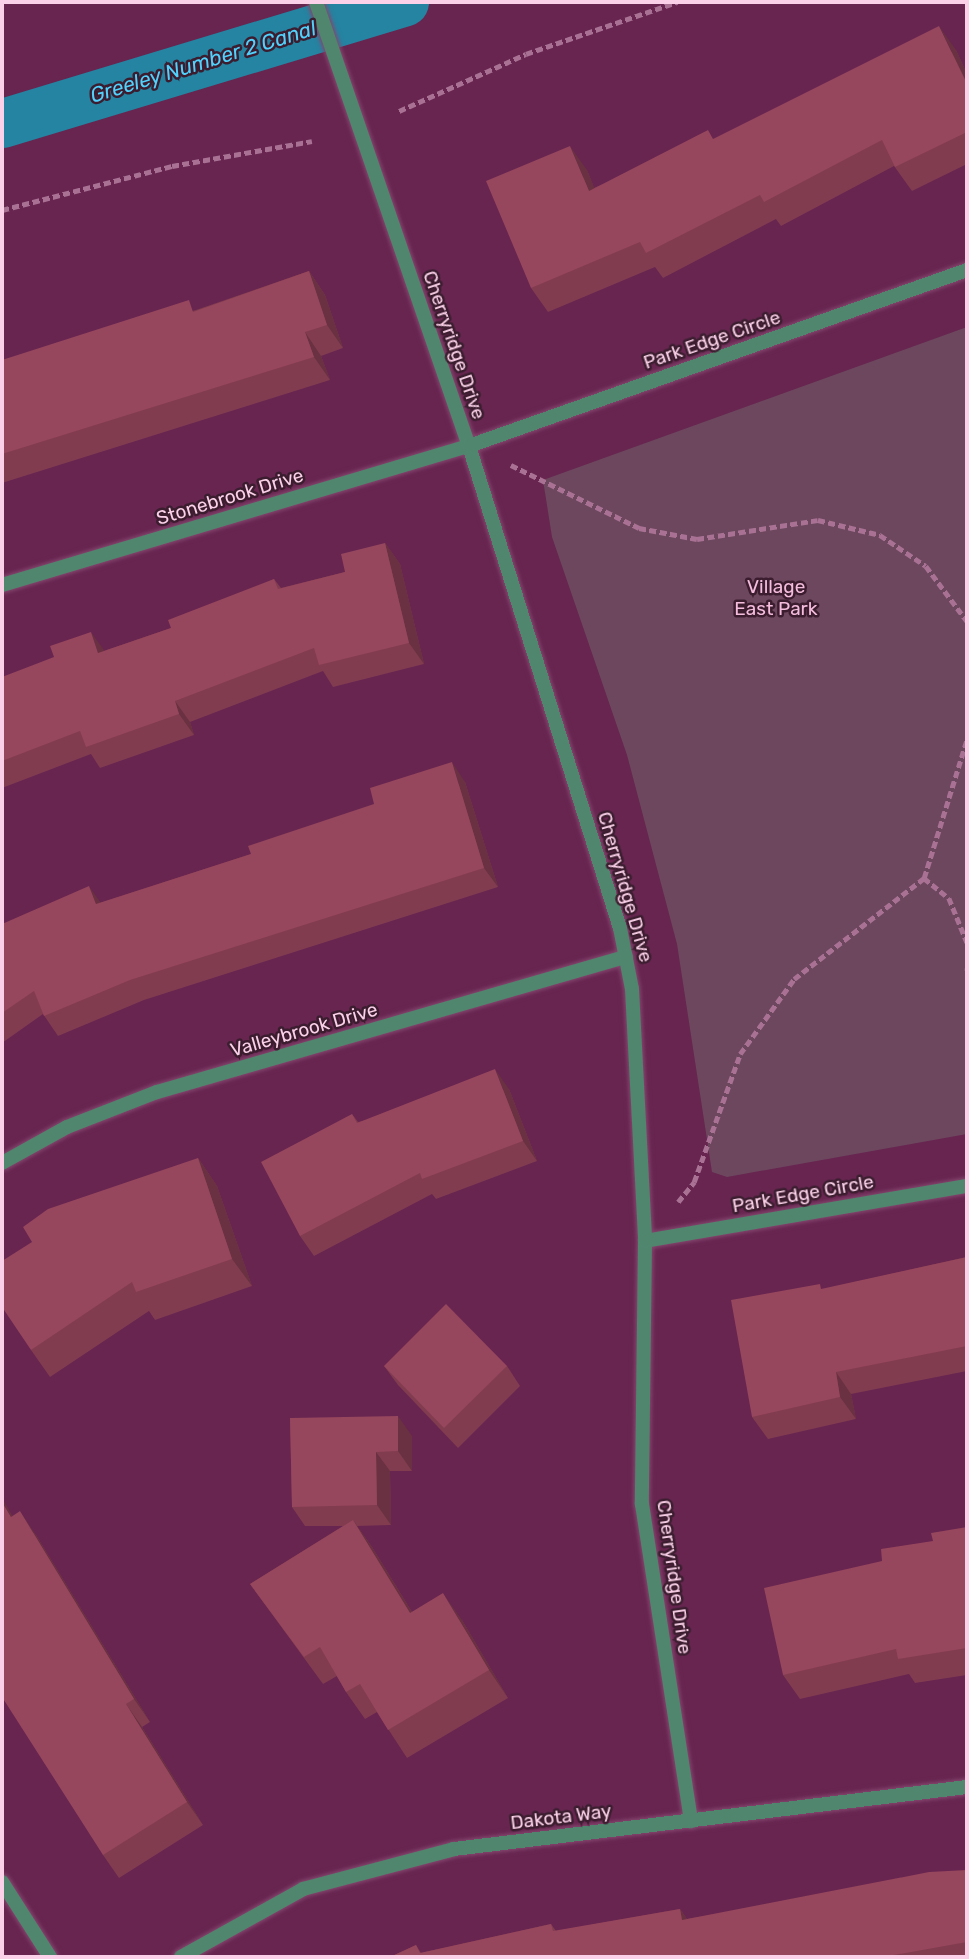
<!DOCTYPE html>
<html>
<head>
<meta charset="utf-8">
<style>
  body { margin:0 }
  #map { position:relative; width:969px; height:1959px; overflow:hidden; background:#672550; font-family:Rubik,sans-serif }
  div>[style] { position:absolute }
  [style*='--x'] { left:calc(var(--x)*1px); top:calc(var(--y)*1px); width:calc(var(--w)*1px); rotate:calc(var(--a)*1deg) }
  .green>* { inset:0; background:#6d475e }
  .canal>* { height:49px; margin:-24.5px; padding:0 24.5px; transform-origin:24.5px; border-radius:24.5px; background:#2484a2 }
  .path>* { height:4.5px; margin-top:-2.25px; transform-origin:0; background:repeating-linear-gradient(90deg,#a97294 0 7px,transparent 0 10.5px) }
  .roads { filter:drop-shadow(0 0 2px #84476e) drop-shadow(0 0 2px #84476e) }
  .minor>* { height:14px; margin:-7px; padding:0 7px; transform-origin:7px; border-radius:7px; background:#50866e }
  .wall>* { inset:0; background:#813c50 }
  .shaded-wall>* { inset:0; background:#693141 }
  .building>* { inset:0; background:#96465d }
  span { translate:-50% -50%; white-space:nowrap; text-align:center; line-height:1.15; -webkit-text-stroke:5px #3b1d2f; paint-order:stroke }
  .street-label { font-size:19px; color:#fad1e8 }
  .park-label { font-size:19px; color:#f5bddd }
  .water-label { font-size:21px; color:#50d2fc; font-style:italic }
  .frame { position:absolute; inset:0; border:4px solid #fad1e8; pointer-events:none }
</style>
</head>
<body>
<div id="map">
  <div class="green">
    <div style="clip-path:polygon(967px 327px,967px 1134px,727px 1177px,712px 1172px,677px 944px,627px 755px,552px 537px,543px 480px)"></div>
  </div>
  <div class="canal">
    <div style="--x:2;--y:123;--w:420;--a:-16.8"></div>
  </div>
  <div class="path">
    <div style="--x:399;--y:111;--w:139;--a:-24.2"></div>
    <div style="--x:526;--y:54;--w:160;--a:-19"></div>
    <div style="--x:2;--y:210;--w:176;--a:-14.5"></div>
    <div style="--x:172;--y:166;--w:142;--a:-10.1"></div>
    <div style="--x:511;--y:465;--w:143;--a:26.2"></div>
    <div style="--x:639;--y:528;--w:59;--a:10.7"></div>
    <div style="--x:697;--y:539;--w:122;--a:-8.9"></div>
    <div style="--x:818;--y:520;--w:64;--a:13.6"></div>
    <div style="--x:880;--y:535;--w:55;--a:34"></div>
    <div style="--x:926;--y:566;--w:69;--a:53.3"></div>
    <div style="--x:924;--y:878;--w:32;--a:39"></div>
    <div style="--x:949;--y:898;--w:48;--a:67.8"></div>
    <div style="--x:967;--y:971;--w:3;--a:-90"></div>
    <div style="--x:678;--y:1202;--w:26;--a:-51"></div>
    <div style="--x:694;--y:1182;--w:136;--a:-70.2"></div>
    <div style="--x:740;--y:1054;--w:92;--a:-54.2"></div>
    <div style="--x:794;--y:979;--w:165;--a:-37.8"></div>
    <div style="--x:924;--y:878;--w:145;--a:-72.8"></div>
  </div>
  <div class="roads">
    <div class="minor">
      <div style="--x:316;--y:2;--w:470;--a:71"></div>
      <div style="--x:469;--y:446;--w:505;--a:72.61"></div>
      <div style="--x:620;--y:928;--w:62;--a:78.9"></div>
      <div style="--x:632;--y:989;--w:252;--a:87"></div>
      <div style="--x:645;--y:1241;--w:263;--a:90.7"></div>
      <div style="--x:642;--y:1504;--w:321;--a:81.2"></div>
      <div style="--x:2;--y:585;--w:487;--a:-16.6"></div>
      <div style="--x:469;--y:446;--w:528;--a:-19.46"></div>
      <div style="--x:2;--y:1163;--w:74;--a:-29"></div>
      <div style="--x:67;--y:1127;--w:97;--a:-21.3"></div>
      <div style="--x:157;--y:1092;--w:488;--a:-16.1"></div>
      <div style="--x:645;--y:1241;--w:327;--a:-9.7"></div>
      <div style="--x:2;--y:1882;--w:89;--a:57.4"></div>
      <div style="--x:181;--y:1957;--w:140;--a:-29.1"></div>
      <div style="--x:303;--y:1889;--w:156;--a:-14.8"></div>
      <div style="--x:454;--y:1849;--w:517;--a:-6.89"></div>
    </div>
  </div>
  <div class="wall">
    <div style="clip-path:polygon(956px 50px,967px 74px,967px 164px,912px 191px,894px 166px,781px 226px,776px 219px,663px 278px,655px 267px,548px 312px,531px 288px,587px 170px,594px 188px,715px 139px)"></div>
    <div style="clip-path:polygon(309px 271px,325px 295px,343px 348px,321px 356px,330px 380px,2px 483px,2px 360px,196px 310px)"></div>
    <div style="clip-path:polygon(385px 543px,400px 564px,424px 664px,333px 687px,323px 671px,190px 722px,194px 735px,100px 768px,91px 754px,2px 788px,2px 677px,104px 651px,171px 628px,274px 579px,281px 588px,345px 572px)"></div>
    <div style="clip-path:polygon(465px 782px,498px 887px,144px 1000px,58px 1036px,43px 1014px,2px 1043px,2px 924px,100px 903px,251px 854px)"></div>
    <div style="clip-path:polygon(509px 1089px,537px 1161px,436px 1199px,432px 1194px,314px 1256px,300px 1236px,352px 1114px,358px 1122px)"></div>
    <div style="clip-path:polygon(198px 1158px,217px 1186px,252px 1286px,155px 1320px,149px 1311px,50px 1377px,31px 1350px)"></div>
    <div style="clip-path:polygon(967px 1257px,967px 1371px,851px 1394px,856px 1419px,768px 1439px,752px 1417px,824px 1289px)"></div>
    <div style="clip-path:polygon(384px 1366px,507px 1366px,520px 1386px,458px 1448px,398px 1385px)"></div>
    <div style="clip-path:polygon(290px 1418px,412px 1436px,412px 1471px,390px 1471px,391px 1525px,357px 1526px,372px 1547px,412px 1612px,462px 1620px,508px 1698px,407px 1758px,377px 1712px,365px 1719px,346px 1692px,337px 1676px,323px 1684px,250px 1584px,343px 1526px,305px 1526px,292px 1507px)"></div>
    <div style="clip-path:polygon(13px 1516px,36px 1535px,150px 1722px,142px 1727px,203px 1825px,119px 1878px,103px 1855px)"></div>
    <div style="clip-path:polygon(967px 1527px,967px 1675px,915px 1683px,909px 1674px,800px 1699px,783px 1675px,933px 1541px)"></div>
    <div style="clip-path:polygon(967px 1870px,967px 1957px,390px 1957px,416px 1945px,421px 1953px,551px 1924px,556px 1931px,680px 1909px,687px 1919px)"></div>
  </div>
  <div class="shaded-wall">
    <div style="clip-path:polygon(939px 26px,956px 50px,967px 74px,967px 83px)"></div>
    <div style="clip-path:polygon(570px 146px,587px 170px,605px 215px,589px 191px)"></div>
    <div style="clip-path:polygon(309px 271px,325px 295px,343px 348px,327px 325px)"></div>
    <div style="clip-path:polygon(305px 332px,321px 356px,330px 380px,314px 357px)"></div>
    <div style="clip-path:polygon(385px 543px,400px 564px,424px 664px,409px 643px)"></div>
    <div style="clip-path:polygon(91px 632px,106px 653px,98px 653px)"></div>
    <div style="clip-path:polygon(175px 701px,190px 722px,194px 735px,179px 714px)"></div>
    <div style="clip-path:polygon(452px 762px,465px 782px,498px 887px,484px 868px)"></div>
    <div style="clip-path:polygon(89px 886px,103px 906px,96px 904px)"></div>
    <div style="clip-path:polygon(495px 1069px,509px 1089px,537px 1161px,523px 1141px)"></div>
    <div style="clip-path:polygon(198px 1158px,217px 1186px,252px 1286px,232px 1259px)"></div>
    <div style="clip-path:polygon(836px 1372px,851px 1394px,856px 1419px,840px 1397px)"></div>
    <div style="clip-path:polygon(398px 1416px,412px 1436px,412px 1471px,398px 1451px)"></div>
    <div style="clip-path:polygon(376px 1452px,390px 1471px,391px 1525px,377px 1505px)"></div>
    <div style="clip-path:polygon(2px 1498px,27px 1540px,11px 1517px,2px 1502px)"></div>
    <div style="clip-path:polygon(20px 1511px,36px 1535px,150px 1722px,134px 1699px)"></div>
    <div style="clip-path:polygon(353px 1520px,372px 1547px,429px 1640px,410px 1613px)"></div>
    <div style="clip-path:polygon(443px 1593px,462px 1620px,508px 1698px,489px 1670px)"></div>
    <div style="clip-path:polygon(126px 1704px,142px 1727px,203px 1825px,187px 1802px)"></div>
    <div style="clip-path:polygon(680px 1909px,698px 1935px,682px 1920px)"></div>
  </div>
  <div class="building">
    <div style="clip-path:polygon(939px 26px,965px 80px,967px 78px,967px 132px,895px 167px,882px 140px,764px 202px,760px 195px,646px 253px,640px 242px,531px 288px,486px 181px,570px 146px,589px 191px,708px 130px,713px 139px)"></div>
    <div style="clip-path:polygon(309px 271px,327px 325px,305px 332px,314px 357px,2px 454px,2px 360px,189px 300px,193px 312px)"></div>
    <div style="clip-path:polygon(385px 543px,409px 643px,319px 665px,314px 648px,175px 701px,179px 714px,86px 747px,80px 731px,2px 761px,2px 677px,54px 657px,50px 646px,91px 632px,98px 653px,171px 628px,168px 620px,274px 579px,278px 589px,345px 572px,341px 554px)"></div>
    <div style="clip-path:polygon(452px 762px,484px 868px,130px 980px,44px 1016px,34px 991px,2px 1013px,2px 924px,89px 886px,96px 904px,251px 854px,248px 846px,374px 804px,370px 788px)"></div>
    <div style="clip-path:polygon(495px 1069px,523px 1141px,422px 1179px,420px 1173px,300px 1236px,261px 1162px,352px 1114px,357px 1123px)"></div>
    <div style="clip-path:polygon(198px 1158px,232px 1259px,136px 1292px,132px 1282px,31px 1350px,2px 1307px,2px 1261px,32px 1242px,23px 1227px,48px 1209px)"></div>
    <div style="clip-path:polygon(967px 1257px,967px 1346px,836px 1372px,840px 1397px,752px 1417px,731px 1300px,820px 1284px,821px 1289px)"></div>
    <div style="clip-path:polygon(446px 1304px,507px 1366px,444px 1428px,384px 1366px)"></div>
    <div style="clip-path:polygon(398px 1416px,398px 1451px,376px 1452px,377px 1505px,292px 1507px,290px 1418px)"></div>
    <div style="clip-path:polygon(2px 1502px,11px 1517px,20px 1511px,134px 1699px,126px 1704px,187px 1802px,103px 1855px,2px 1697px)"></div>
    <div style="clip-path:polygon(353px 1520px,410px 1613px,443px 1593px,489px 1670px,388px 1730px,360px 1684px,346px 1692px,320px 1647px,304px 1657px,250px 1584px)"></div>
    <div style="clip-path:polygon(967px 1527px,967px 1648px,898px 1659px,896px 1649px,783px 1675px,764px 1588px,882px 1561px,881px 1549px,933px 1541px,931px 1533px)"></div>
    <div style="clip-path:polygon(967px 1870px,967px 1942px,883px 1957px,390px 1957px,416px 1945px,420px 1953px,551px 1924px,553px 1931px,680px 1909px,682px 1920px,929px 1872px)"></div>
  </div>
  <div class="street-label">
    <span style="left:712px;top:340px;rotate:-19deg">Park Edge Circle</span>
    <span style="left:454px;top:345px;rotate:71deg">Cherryridge Drive</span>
    <span style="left:230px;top:497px;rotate:-17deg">Stonebrook Drive</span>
    <span style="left:625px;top:887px;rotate:74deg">Cherryridge Drive</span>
    <span style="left:304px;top:1030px;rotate:-16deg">Valleybrook Drive</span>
    <span style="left:803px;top:1194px;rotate:-10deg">Park Edge Circle</span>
    <span style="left:674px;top:1577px;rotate:82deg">Cherryridge Drive</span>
    <span style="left:561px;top:1817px;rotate:-7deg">Dakota Way</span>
  </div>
  <div class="park-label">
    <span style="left:776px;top:598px">Village<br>East Park</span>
  </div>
  <div class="water-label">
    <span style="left:203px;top:62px;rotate:-17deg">Greeley Number 2 Canal</span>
  </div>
  <div class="frame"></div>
</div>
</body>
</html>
